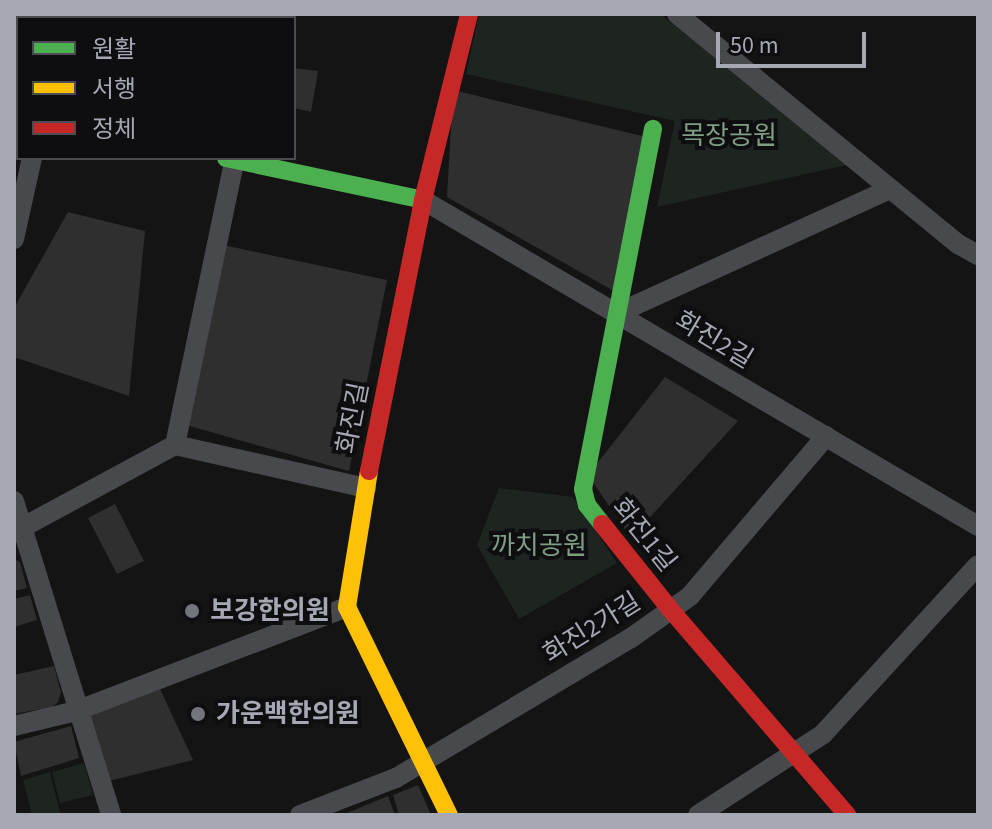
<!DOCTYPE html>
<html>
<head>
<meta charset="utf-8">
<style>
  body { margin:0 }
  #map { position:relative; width:992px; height:829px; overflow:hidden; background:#141414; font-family:"Source Sans 3","Noto Sans KR",sans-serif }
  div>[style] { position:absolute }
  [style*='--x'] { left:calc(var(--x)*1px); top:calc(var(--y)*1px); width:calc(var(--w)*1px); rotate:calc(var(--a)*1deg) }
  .green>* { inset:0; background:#1e241f }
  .building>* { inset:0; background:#2f2f30 }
  .street>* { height:20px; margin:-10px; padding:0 10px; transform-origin:10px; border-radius:10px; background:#48494d }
  .fast>* { height:18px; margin:-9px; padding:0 9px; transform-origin:9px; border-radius:9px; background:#4caf50 }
  .slow>* { height:18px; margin:-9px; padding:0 9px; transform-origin:9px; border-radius:9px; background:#ffc107 }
  .jam>* { height:18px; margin:-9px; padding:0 9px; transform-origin:9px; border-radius:9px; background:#c62828 }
  .dots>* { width:22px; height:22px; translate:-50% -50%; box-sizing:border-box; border:4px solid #0e0e10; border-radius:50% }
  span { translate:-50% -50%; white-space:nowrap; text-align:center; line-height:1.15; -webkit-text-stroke:8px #0e0e10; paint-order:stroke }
  .park-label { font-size:26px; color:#7f9d85 }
  .street-label { font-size:26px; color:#a6a8b4 }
  .poi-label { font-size:26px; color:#a6a8b4; font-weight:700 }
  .left { translate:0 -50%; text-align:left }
  .frame { position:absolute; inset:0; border:16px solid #a6a8b4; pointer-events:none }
  .legend { position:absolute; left:16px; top:16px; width:280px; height:144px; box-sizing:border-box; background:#0e0e10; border:2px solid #4b4c52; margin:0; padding:10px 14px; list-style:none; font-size:24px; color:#a6a8b4 }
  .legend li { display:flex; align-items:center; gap:16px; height:40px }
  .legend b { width:40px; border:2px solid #4b4c52 }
  .scale { position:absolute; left:716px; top:32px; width:150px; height:36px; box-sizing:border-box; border:4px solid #a6a8b4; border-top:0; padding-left:10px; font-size:24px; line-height:28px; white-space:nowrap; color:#a6a8b4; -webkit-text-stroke:6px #0e0e10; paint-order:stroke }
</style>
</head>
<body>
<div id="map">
  <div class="green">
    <div style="clip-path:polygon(479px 14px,660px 14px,851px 164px,657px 207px,675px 121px,466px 74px)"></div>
    <div style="clip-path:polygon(499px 488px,573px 497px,617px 563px,519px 619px,477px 545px)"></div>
    <div style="clip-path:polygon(84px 763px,93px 795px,60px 803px,52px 772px)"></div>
    <div style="clip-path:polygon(50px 772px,60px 813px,32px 815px,23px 780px)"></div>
  </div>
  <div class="building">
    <div style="clip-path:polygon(14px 14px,55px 14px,54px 18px,18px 18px,18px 43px,14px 42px)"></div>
    <div style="clip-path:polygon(14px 52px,18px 53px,18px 102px,14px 102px)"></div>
    <div style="clip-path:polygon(294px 68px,318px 71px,311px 112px,294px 108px)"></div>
    <div style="clip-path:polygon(453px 90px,646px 137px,621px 295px,447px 197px)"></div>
    <div style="clip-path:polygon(68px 212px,145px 231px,129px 396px,14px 357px,14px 308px)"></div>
    <div style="clip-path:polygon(209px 242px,387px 280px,349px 471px,172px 421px)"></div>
    <div style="clip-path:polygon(665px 377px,738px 421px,631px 538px,588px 475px)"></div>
    <div style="clip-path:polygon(115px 504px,144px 561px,117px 574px,88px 518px)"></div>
    <div style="clip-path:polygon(14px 559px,20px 562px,27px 588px,14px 591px)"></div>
    <div style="clip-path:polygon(30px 595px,37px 620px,14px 627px,14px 599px)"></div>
    <div style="clip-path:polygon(54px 666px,61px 692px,58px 702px,52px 707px,14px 714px,14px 675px)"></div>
    <div style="clip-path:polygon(160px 689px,193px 760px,101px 783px,79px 717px)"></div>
    <div style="clip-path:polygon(71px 726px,79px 758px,21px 776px,14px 742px)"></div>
    <div style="clip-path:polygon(418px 785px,431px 815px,399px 815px,393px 795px)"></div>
    <div style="clip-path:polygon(388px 796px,395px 815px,342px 815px)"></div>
  </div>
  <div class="street">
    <div style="--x:677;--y:14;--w:363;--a:39.3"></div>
    <div style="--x:958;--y:244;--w:23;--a:29"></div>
    <div style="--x:62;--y:18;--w:4;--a:-76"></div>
    <div style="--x:262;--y:18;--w:4;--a:-76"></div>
    <div style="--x:423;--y:200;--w:644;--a:30.43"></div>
    <div style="--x:14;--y:239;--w:83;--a:-77.5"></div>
    <div style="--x:618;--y:313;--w:299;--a:-24.5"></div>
    <div style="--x:175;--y:445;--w:293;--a:-78.2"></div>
    <div style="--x:14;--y:501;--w:329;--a:72.8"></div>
    <div style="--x:14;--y:532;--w:183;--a:-28.4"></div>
    <div style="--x:175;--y:445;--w:196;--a:12.7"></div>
    <div style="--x:14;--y:726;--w:64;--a:-13.6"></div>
    <div style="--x:76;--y:711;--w:290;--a:-21"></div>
    <div style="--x:300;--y:815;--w:103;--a:-21.1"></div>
    <div style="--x:396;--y:778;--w:274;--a:-30.8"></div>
    <div style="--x:631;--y:638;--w:72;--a:-35.4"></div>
    <div style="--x:690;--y:596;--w:210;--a:-49.6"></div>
    <div style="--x:698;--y:815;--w:149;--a:-32.9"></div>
    <div style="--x:823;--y:734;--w:229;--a:-47.5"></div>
  </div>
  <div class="fast">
    <div style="--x:14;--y:113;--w:4;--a:14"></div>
    <div style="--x:226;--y:158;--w:201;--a:12"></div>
    <div style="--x:602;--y:524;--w:24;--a:-128"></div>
    <div style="--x:587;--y:505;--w:16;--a:-104"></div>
    <div style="--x:583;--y:489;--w:367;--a:-79"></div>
  </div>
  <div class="slow">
    <div style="--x:369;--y:471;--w:138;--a:99.2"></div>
    <div style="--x:347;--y:607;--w:232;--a:63.9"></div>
  </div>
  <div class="jam">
    <div style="--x:369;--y:471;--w:276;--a:-78.7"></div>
    <div style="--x:423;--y:200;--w:192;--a:-76.1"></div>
    <div style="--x:602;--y:524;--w:109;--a:51.3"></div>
    <div style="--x:670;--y:609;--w:272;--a:49.3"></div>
  </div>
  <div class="dots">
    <div style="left:192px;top:611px;background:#73747c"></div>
    <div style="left:198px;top:714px;background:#73747c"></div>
  </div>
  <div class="park-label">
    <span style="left:729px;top:136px">목장공원</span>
    <span style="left:539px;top:546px">까치공원</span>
  </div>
  <div class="street-label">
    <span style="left:714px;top:340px;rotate:31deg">화진2길</span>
    <span style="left:353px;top:418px;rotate:-79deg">화진길</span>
    <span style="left:644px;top:535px;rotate:51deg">화진1길</span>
    <span style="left:592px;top:628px;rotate:-32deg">화진2가길</span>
  </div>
  <div class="poi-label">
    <span class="left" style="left:210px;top:611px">보강한의원</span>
    <span class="left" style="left:216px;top:714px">가운백한의원</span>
  </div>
  <div class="frame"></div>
  <ul class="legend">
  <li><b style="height:10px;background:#4caf50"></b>원활</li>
  <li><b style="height:10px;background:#ffc107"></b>서행</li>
  <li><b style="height:10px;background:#c62828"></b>정체</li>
  </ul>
  <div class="scale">50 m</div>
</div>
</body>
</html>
